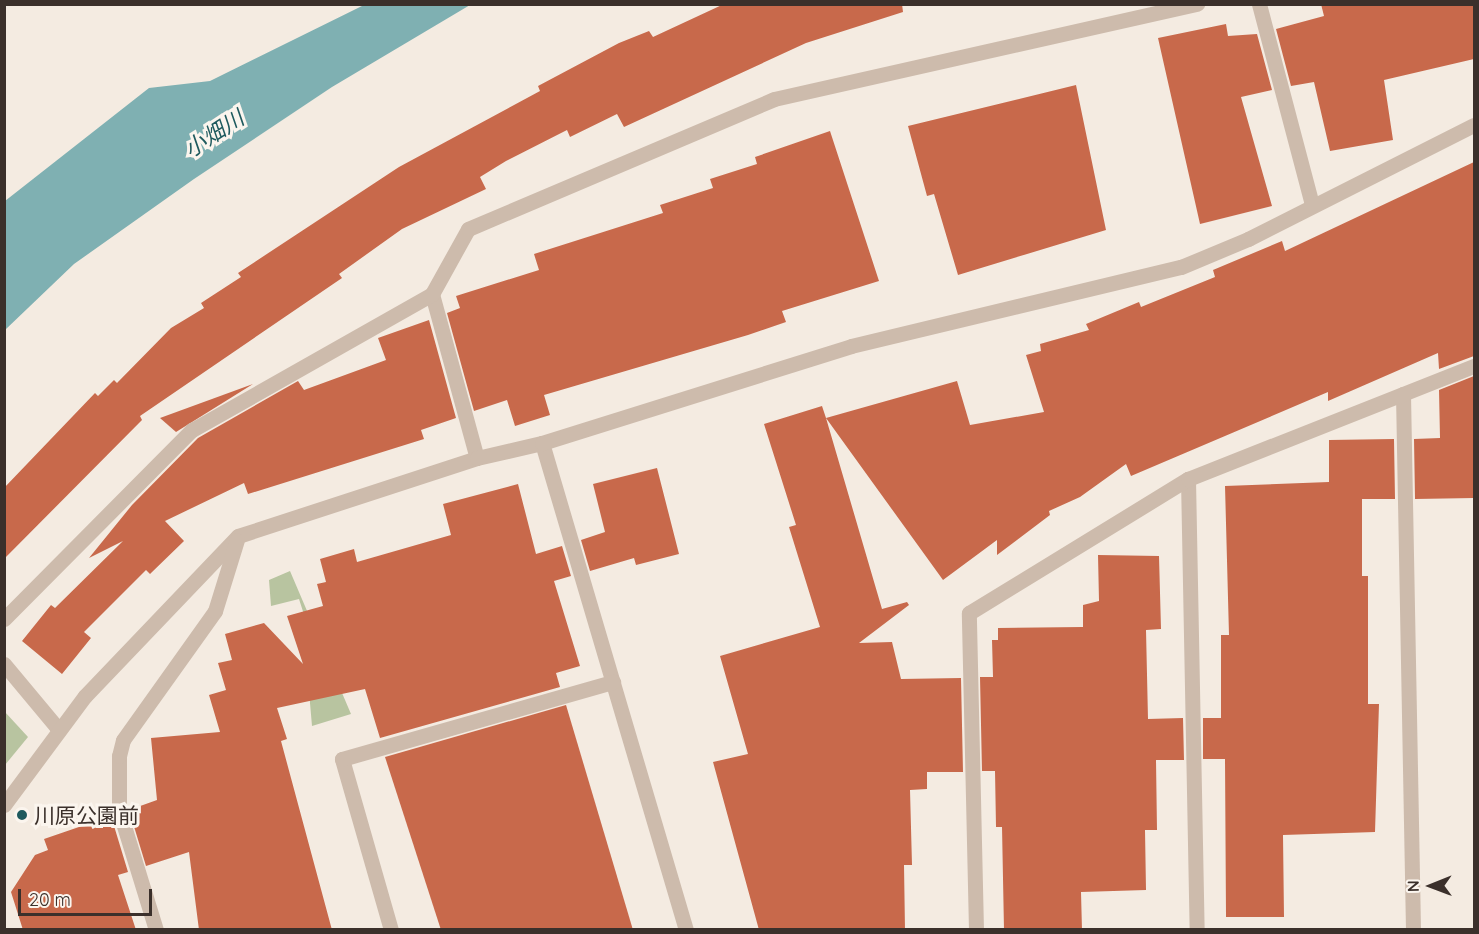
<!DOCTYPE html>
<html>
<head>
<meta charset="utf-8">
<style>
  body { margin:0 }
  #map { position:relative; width:1479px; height:934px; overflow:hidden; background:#f4ebe1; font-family:Quicksand,"Noto Sans JP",sans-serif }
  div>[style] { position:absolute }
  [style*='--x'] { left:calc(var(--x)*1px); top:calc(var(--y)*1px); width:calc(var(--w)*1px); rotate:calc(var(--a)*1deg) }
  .green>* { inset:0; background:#b8c4a0 }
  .water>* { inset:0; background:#7fb0b2 }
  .building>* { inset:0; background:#c8694b }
  .minor>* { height:15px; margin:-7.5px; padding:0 7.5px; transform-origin:7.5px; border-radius:7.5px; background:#cdbbac }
  .dots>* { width:16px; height:16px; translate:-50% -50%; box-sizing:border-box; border:3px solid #fbf5ee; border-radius:50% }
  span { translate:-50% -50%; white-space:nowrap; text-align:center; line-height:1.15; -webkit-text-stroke:6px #fbf5ee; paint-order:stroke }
  .poi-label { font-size:21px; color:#3b302b }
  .left { translate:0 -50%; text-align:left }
  .water-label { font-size:22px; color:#1f5a5e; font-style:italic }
  .frame { position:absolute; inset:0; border:6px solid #3b302b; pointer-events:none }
  .north { position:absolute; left:1401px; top:856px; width:60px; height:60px; -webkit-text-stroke:4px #fbf5ee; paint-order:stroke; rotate:269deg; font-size:16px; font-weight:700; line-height:24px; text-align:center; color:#3b302b }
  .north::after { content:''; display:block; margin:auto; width:21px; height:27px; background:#3b302b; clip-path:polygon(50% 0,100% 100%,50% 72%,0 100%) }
  .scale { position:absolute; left:18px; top:889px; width:134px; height:27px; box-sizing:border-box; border:3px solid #3b302b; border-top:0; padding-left:8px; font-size:18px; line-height:21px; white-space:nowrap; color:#3b302b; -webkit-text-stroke:4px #fbf5ee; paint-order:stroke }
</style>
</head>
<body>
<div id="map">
  <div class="green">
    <div style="clip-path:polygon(290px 571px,351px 714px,312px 726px,308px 680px,322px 671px,299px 599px,271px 606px,269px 580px)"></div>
    <div style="clip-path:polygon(5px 712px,28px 737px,5px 765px)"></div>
  </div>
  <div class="water">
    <div style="clip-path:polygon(364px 5px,470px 5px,332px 87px,194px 179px,74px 264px,5px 330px,5px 201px,149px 88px,210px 81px)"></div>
  </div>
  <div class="building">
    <div style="clip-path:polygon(724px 4px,902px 4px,903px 12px,806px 43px,624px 127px,617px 114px,570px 137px,567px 130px,506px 161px,480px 177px,486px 189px,402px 229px,339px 274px,342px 278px,140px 416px,142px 420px,4px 559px,4px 488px,95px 393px,98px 396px,114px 380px,117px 383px,171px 328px,204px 308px,201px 303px,241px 277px,238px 273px,399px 167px,540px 91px,538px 86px,619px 43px,649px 31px,653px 37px)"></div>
    <div style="clip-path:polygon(1321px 4px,1474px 4px,1474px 59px,1384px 80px,1393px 140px,1330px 151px,1314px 82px,1291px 86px,1276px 29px,1324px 16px)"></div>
    <div style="clip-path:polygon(1226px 24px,1228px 36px,1257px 34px,1272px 90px,1241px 97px,1272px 206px,1200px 224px,1158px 38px)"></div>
    <div style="clip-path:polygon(1076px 85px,1106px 230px,958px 275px,934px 194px,927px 196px,908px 126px)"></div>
    <div style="clip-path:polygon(830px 131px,879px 281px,782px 311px,786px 322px,748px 335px,544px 395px,550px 415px,515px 426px,507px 400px,474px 411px,447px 313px,460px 308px,456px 296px,539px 270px,534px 254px,663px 213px,660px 205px,713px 188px,710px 179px,757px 164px,755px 157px)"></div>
    <div style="clip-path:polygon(1474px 162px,1474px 356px,1439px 369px,1438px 353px,1328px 401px,1328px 392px,1131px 476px,1126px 464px,1080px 497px,1049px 511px,1050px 515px,997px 555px,997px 540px,943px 580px,826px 418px,882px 609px,907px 602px,909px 605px,859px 643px,892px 642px,901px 679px,961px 678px,963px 772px,927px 772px,927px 789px,910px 790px,912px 865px,904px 865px,905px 930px,759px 930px,713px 762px,748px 754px,720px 656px,820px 627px,789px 527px,796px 525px,764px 424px,822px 406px,826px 418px,957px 381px,970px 425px,1044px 412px,1026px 355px,1041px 351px,1040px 344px,1089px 330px,1086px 324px,1139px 302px,1141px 307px,1215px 277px,1213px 270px,1282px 241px,1285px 251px)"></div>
    <div style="clip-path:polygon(429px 320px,456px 418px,421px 430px,424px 439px,248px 494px,244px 483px,165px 521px,184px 541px,150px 574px,146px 570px,84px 632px,91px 638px,62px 674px,22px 641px,51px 605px,55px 608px,123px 541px,89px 558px,132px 505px,198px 438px,298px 381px,304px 390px,386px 360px,378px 338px)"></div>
    <div style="clip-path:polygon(1474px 376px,1474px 498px,1415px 499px,1414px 439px,1440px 438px,1439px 390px)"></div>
    <div style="clip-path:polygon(253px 384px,176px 432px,160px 418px)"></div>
    <div style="clip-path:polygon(1394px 439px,1395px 499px,1362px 499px,1362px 576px,1368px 576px,1368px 704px,1379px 704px,1375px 832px,1283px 835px,1284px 917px,1226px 917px,1225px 759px,1203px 759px,1203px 718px,1221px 718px,1221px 635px,1229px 635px,1225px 486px,1329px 482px,1329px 440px)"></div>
    <div style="clip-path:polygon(657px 468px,679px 554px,636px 565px,634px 558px,590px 571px,581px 540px,605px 532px,593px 484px)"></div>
    <div style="clip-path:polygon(518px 484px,536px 554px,562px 546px,571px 576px,554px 581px,580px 666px,556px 673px,560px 687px,380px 738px,365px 689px,277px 708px,287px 739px,281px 741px,332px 930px,199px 930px,189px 852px,146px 866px,129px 810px,157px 800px,151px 738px,220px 732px,209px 695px,226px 690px,218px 663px,232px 660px,225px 634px,264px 623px,303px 664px,287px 616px,323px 606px,317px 584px,326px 582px,320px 559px,354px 549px,357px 562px,451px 535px,443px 504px)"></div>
    <div style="clip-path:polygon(1098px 555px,1159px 556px,1161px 629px,1146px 630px,1148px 719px,1183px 718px,1184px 760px,1156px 760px,1157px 830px,1145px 830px,1146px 890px,1081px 892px,1082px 930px,1004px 930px,1002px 827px,996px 827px,995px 771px,982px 771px,980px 677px,993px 677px,992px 640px,998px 640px,998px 628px,1083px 627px,1083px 605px,1099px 601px)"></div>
    <div style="clip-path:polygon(566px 705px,633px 930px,441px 930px,385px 757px)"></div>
    <div style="clip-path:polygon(111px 816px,128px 872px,118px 875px,136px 930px,23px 930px,11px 892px,35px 855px,48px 850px,44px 839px)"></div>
  </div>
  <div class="minor">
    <div style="--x:1259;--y:4;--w:208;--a:75.2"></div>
    <div style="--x:432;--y:294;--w:170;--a:74.7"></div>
    <div style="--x:1403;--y:394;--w:536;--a:88.93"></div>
    <div style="--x:542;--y:443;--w:508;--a:73.53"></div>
    <div style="--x:1188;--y:479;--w:451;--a:88.9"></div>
    <div style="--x:4;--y:619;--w:267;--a:-45.2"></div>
    <div style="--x:192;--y:430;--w:276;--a:-29.5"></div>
    <div style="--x:432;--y:294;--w:74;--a:-61"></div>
    <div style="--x:468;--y:229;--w:332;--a:-23"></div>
    <div style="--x:774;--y:99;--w:434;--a:-12.7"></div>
    <div style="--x:4;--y:664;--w:86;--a:50.2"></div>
    <div style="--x:4;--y:805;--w:136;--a:-53.4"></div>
    <div style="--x:85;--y:696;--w:221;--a:-46.3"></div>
    <div style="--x:238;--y:536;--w:251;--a:-18.1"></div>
    <div style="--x:477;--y:458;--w:67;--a:-13"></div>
    <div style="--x:542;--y:443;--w:324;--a:-17.4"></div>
    <div style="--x:851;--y:346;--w:339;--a:-13.5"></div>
    <div style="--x:1181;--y:267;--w:73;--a:-22.7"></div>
    <div style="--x:1248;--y:239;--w:253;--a:-26.8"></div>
    <div style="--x:156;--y:930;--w:126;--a:-107.1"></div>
    <div style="--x:119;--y:810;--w:54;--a:-90"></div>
    <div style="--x:119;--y:756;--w:16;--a:-76"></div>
    <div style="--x:123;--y:740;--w:158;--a:-54.5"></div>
    <div style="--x:215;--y:611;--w:74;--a:-72.8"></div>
    <div style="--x:391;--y:930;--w:178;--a:-106"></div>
    <div style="--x:342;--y:759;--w:282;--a:-15.9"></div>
    <div style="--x:976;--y:930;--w:317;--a:-91.3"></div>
    <div style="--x:969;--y:613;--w:257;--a:-31.5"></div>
    <div style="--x:1188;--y:479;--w:308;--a:-21.6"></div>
  </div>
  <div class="dots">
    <div style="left:22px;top:815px;background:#1f5a5e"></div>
  </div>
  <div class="poi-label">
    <span class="left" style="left:34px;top:815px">川原公園前</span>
  </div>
  <div class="water-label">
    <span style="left:214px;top:134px;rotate:-33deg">小畑川</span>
  </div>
  <div class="frame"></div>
  <div class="north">N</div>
  <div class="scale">20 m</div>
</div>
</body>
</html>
